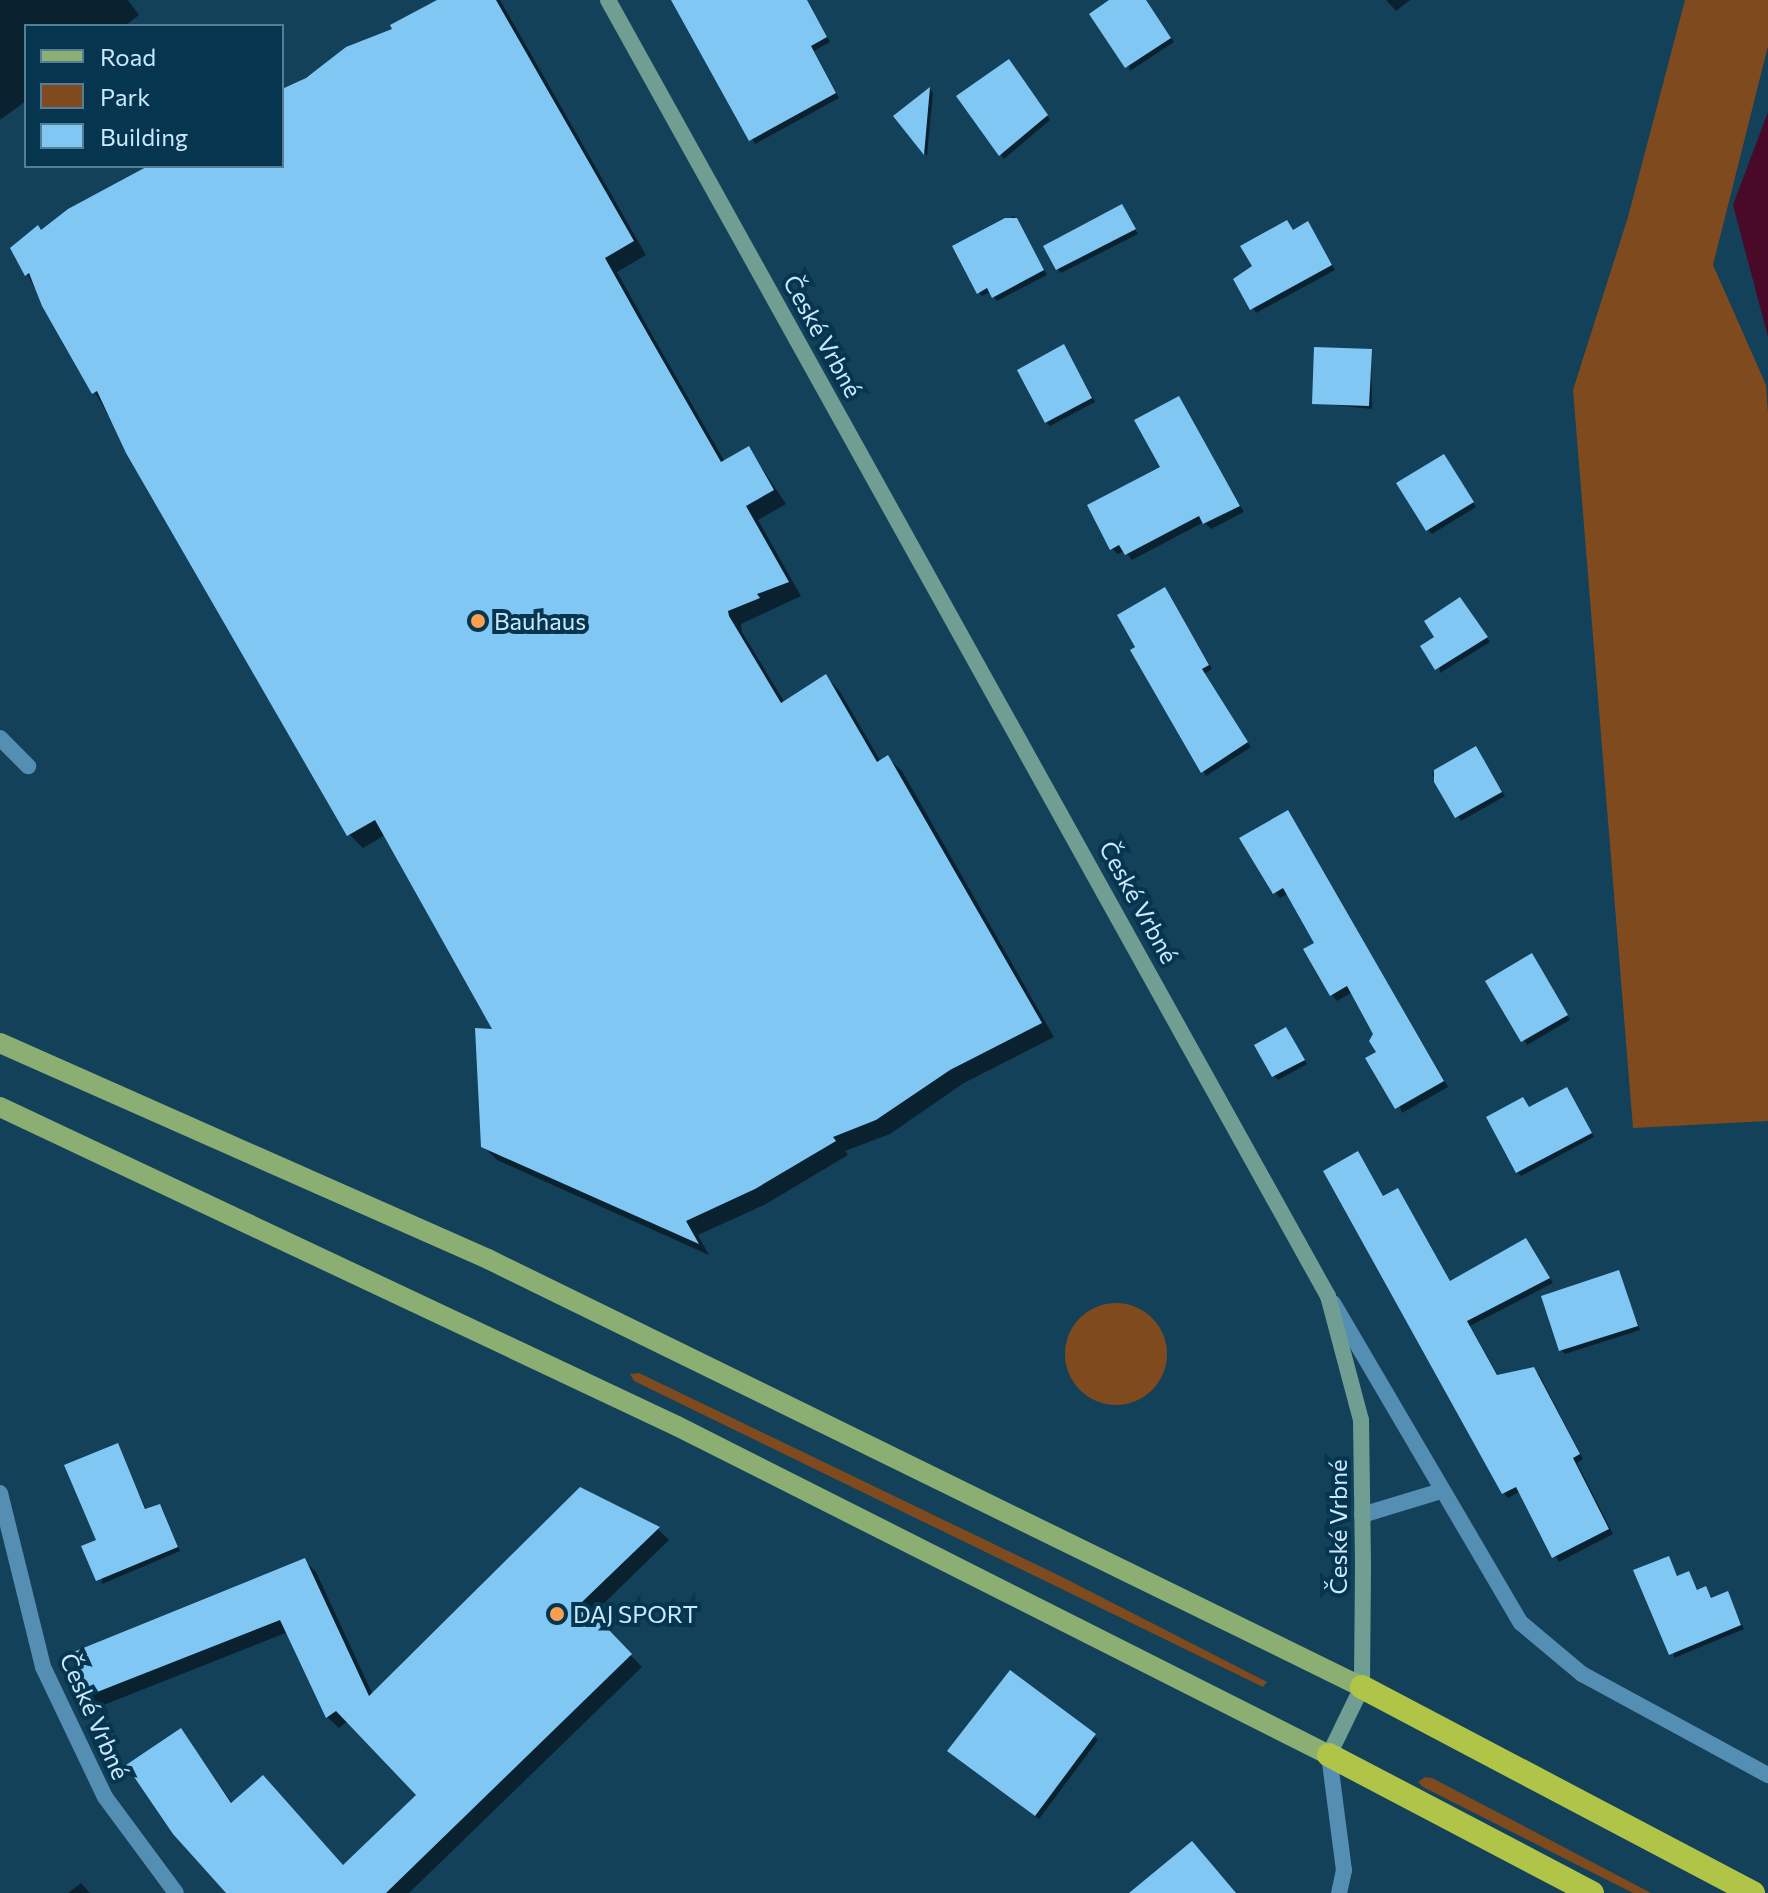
<!DOCTYPE html>
<html>
<head>
<meta charset="utf-8">
<style>
  body { margin:0 }
  #map { position:relative; width:1768px; height:1893px; overflow:hidden; background:#14415a; font-family:Commissioner,sans-serif }
  div>[style] { position:absolute }
  [style*='--x'] { left:calc(var(--x)*1px); top:calc(var(--y)*1px); width:calc(var(--w)*1px); rotate:calc(var(--a)*1deg) }
  .green>* { inset:0; background:#7f4b1e }
  .round { border-radius:50% }
  .water>* { inset:0; background:#490a27 }
  .shadow>* { inset:0; background:#0007 }
  .building>* { inset:0; background:#81c7f4 }
  .street>* { height:16px; margin:-8px; padding:0 8px; transform-origin:8px; border-radius:8px; background:#548eb2 }
  .secondary>* { height:16px; margin:-8px; padding:0 8px; transform-origin:8px; border-radius:8px; background:#709e92 }
  .primary>* { height:20px; margin:-10px; padding:0 10px; transform-origin:10px; border-radius:10px; background:#8baf72 }
  .highway>* { height:24px; margin:-12px; padding:0 12px; transform-origin:12px; border-radius:12px; background:#b0c547 }
  .dots>* { width:22px; height:22px; translate:-50% -50%; box-sizing:border-box; border:4px solid #06364f; border-radius:50% }
  span { translate:-50% -50%; white-space:nowrap; text-align:center; line-height:1.15; -webkit-text-stroke:8px #06364f; paint-order:stroke }
  .street-label { font-size:24px; color:#cbe8fc }
  .poi-label { font-size:24px; color:#cbe8fc }
  .left { translate:0 -50%; text-align:left }
  .legend { position:absolute; left:24px; top:24px; width:260px; height:144px; box-sizing:border-box; background:#06364f; border:2px solid #557d94; margin:0; padding:10px 14px; list-style:none; font-size:24px; color:#cbe8fc }
  .legend li { display:flex; align-items:center; gap:16px; height:40px }
  .legend b { width:40px; border:2px solid #557d94 }
</style>
</head>
<body>
<div id="map">
  <div class="green">
    <div style="clip-path:polygon(1685px 0,1768px 0,1768px 46px,1713px 265px,1766px 385px,1768px 413px,1768px 1121px,1633px 1128px,1573px 390px,1628px 217px)"></div>
    <div class="round" style="left:1065px;top:1303px;width:102px;height:102px"></div>
    <div style="clip-path:polygon(639px 1373px,1062px 1577px,1267px 1682px,1263px 1687px,634px 1381px,630px 1374px)"></div>
    <div style="clip-path:polygon(1425px 1777px,1432px 1778px,1651px 1893px,1633px 1893px,1423px 1787px,1418px 1782px)"></div>
  </div>
  <div class="water">
    <div style="clip-path:polygon(1768px 112px,1768px 337px,1733px 205px)"></div>
  </div>
  <div class="shadow">
    <div style="clip-path:polygon(0 0,128px 0,139px 15px,125px 26px,26px 26px,26px 101px,0 120px)"></div>
    <div style="clip-path:polygon(446px 0,500px 0,646px 255px,617px 272px,651px 333px,725px 462px,749px 449px,786px 504px,758px 520px,801px 596px,741px 624px,742px 632px,785px 703px,826px 677px,839px 690px,881px 762px,888px 758px,902px 771px,1054px 1037px,964px 1083px,890px 1134px,845px 1151px,848px 1155px,766px 1204px,698px 1235px,709px 1255px,497px 1160px,483px 1146px,496px 1031px,385px 835px,363px 848px,349px 834px,12px 248px,149px 166px,282px 166px,282px 94px,347px 49px,395px 30px)"></div>
    <div style="clip-path:polygon(673px 0,806px 0,830px 42px,814px 51px,839px 98px,755px 144px)"></div>
    <div style="clip-path:polygon(1113px 0,1151px 9px,1174px 42px,1130px 71px)"></div>
    <div style="clip-path:polygon(1386px 0,1410px 0,1396px 11px)"></div>
    <div style="clip-path:polygon(1013px 66px,1050px 120px,1004px 159px,959px 97px)"></div>
    <div style="clip-path:polygon(930px 89px,933px 93px,927px 156px,895px 116px)"></div>
    <div style="clip-path:polygon(1125px 211px,1138px 234px,1061px 273px,1057px 269px)"></div>
    <div style="clip-path:polygon(1014px 216px,1047px 275px,997px 301px,991px 292px,982px 296px,978px 292px,955px 247px)"></div>
    <div style="clip-path:polygon(1311px 227px,1335px 270px,1256px 313px,1236px 280px,1294px 231px)"></div>
    <div style="clip-path:polygon(1067px 351px,1095px 402px,1050px 426px,1046px 422px)"></div>
    <div style="clip-path:polygon(1371px 351px,1372px 409px,1314px 403px)"></div>
    <div style="clip-path:polygon(1179px 398px,1244px 512px,1211px 529px,1204px 522px,1132px 560px,1125px 551px,1118px 554px,1112px 549px,1162px 468px)"></div>
    <div style="clip-path:polygon(1444px 456px,1476px 507px,1432px 534px,1428px 530px)"></div>
    <div style="clip-path:polygon(1165px 589px,1212px 669px,1204px 674px,1251px 747px,1206px 776px,1133px 651px)"></div>
    <div style="clip-path:polygon(1464px 603px,1490px 642px,1440px 673px,1437px 637px)"></div>
    <div style="clip-path:polygon(1476px 749px,1505px 796px,1461px 821px,1432px 774px)"></div>
    <div style="clip-path:polygon(1288px 813px,1448px 1087px,1402px 1113px,1375px 1034px,1353px 992px,1337px 1001px,1332px 995px,1306px 950px,1317px 943px,1289px 893px,1280px 898px,1275px 892px)"></div>
    <div style="clip-path:polygon(1535px 960px,1570px 1020px,1527px 1045px,1488px 981px)"></div>
    <div style="clip-path:polygon(1286px 1030px,1307px 1064px,1278px 1080px,1274px 1076px)"></div>
    <div style="clip-path:polygon(1567px 1090px,1594px 1137px,1521px 1176px,1517px 1172px,1530px 1109px)"></div>
    <div style="clip-path:polygon(1358px 1154px,1384px 1198px,1398px 1190px,1402px 1195px,1451px 1283px,1526px 1241px,1531px 1246px,1553px 1283px,1470px 1326px,1499px 1377px,1534px 1370px,1539px 1374px,1583px 1459px,1577px 1463px,1613px 1534px,1559px 1562px,1521px 1491px,1508px 1498px,1504px 1493px)"></div>
    <div style="clip-path:polygon(1618px 1272px,1640px 1330px,1565px 1354px,1561px 1350px)"></div>
    <div style="clip-path:polygon(117px 1445px,147px 1511px,159px 1506px,163px 1510px,180px 1551px,102px 1584px,98px 1542px)"></div>
    <div style="clip-path:polygon(580px 1490px,658px 1529px,669px 1540px,592px 1615px,642px 1667px,409px 1893px,318px 1893px,418px 1795px,348px 1721px,339px 1728px,327px 1717px,288px 1632px,101px 1706px,89px 1695px,305px 1561px,316px 1572px,373px 1695px)"></div>
    <div style="clip-path:polygon(1668px 1558px,1679px 1578px,1689px 1574px,1699px 1592px,1706px 1589px,1713px 1600px,1727px 1594px,1744px 1629px,1674px 1658px)"></div>
    <div style="clip-path:polygon(181px 1730px,233px 1804px,256px 1893px,228px 1893px)"></div>
    <div style="clip-path:polygon(1094px 1736px,1098px 1740px,1039px 1819px,953px 1755px)"></div>
    <div style="clip-path:polygon(81px 1883px,90px 1893px,68px 1893px)"></div>
  </div>
  <div class="building">
    <div style="clip-path:polygon(437px 0,496px 0,634px 241px,605px 258px,638px 317px,721px 462px,749px 446px,774px 490px,746px 506px,789px 582px,757px 594px,760px 598px,728px 611px,729px 616px,781px 703px,826px 674px,877px 762px,888px 755px,1042px 1023px,950px 1070px,876px 1120px,833px 1137px,836px 1141px,755px 1189px,686px 1221px,699px 1244px,481px 1147px,475px 1028px,492px 1029px,375px 820px,347px 836px,126px 453px,97px 391px,92px 394px,42px 306px,29px 273px,25px 276px,10px 248px,38px 225px,41px 230px,68px 209px,148px 166px,282px 166px,282px 89px,306px 78px,346px 47px,392px 29px,390px 25px)"></div>
    <div style="clip-path:polygon(671px 0,807px 0,827px 37px,811px 46px,836px 93px,749px 141px)"></div>
    <div style="clip-path:polygon(1109px 0,1146px 0,1171px 38px,1125px 68px,1089px 14px)"></div>
    <div style="clip-path:polygon(1009px 59px,1048px 115px,999px 156px,956px 96px)"></div>
    <div style="clip-path:polygon(930px 87px,924px 155px,893px 116px)"></div>
    <div style="clip-path:polygon(1122px 204px,1136px 229px,1056px 270px,1043px 246px)"></div>
    <div style="clip-path:polygon(1005px 218px,1017px 218px,1044px 270px,992px 298px,987px 288px,977px 294px,952px 246px)"></div>
    <div style="clip-path:polygon(1287px 220px,1293px 230px,1308px 221px,1332px 265px,1250px 310px,1233px 279px,1252px 266px,1240px 246px)"></div>
    <div style="clip-path:polygon(1064px 344px,1092px 398px,1045px 423px,1017px 370px)"></div>
    <div style="clip-path:polygon(1314px 347px,1372px 349px,1369px 406px,1312px 404px)"></div>
    <div style="clip-path:polygon(1179px 396px,1240px 506px,1203px 524px,1199px 516px,1125px 555px,1119px 545px,1110px 550px,1087px 505px,1160px 467px,1134px 420px)"></div>
    <div style="clip-path:polygon(1444px 454px,1474px 502px,1426px 531px,1396px 483px)"></div>
    <div style="clip-path:polygon(1165px 587px,1209px 665px,1202px 669px,1248px 742px,1201px 773px,1130px 650px,1135px 647px,1117px 615px)"></div>
    <div style="clip-path:polygon(1460px 597px,1488px 637px,1435px 670px,1420px 646px,1434px 637px,1424px 621px)"></div>
    <div style="clip-path:polygon(1476px 746px,1502px 792px,1455px 818px,1434px 782px,1434px 770px)"></div>
    <div style="clip-path:polygon(1288px 810px,1444px 1081px,1395px 1109px,1365px 1058px,1376px 1052px,1369px 1041px,1373px 1034px,1347px 986px,1330px 996px,1303px 949px,1314px 943px,1283px 888px,1273px 894px,1239px 838px)"></div>
    <div style="clip-path:polygon(1532px 953px,1568px 1015px,1521px 1042px,1485px 981px)"></div>
    <div style="clip-path:polygon(1286px 1027px,1305px 1060px,1272px 1077px,1254px 1045px)"></div>
    <div style="clip-path:polygon(1567px 1087px,1592px 1133px,1516px 1173px,1486px 1117px,1523px 1097px,1529px 1107px)"></div>
    <div style="clip-path:polygon(1358px 1151px,1383px 1196px,1398px 1188px,1450px 1281px,1526px 1238px,1550px 1278px,1467px 1321px,1497px 1375px,1534px 1367px,1580px 1454px,1573px 1458px,1609px 1529px,1552px 1558px,1516px 1487px,1502px 1494px,1323px 1171px)"></div>
    <div style="clip-path:polygon(1619px 1270px,1638px 1326px,1559px 1351px,1541px 1296px)"></div>
    <div style="clip-path:polygon(118px 1443px,145px 1509px,160px 1504px,178px 1547px,96px 1581px,81px 1546px,96px 1540px,64px 1465px)"></div>
    <div style="clip-path:polygon(580px 1487px,660px 1527px,582px 1602px,632px 1654px,386px 1893px,226px 1893px,173px 1834px,126px 1765px,181px 1728px,231px 1803px,263px 1775px,343px 1865px,416px 1795px,336px 1711px,326px 1718px,280px 1620px,87px 1696px,71px 1653px,305px 1558px,369px 1696px)"></div>
    <div style="clip-path:polygon(1669px 1556px,1677px 1576px,1689px 1571px,1697px 1590px,1706px 1586px,1711px 1598px,1728px 1591px,1741px 1625px,1669px 1655px,1633px 1570px)"></div>
    <div style="clip-path:polygon(1010px 1670px,1096px 1734px,1035px 1816px,947px 1751px)"></div>
    <div style="clip-path:polygon(1192px 1841px,1236px 1893px,1129px 1893px)"></div>
  </div>
  <div class="street">
    <div style="--x:0;--y:738;--w:40;--a:45"></div>
    <div style="--x:1333;--y:1303;--w:371;--a:59.6"></div>
    <div style="--x:1521;--y:1623;--w:80;--a:39.9"></div>
    <div style="--x:1582;--y:1674;--w:212;--a:28.5"></div>
    <div style="--x:0;--y:1493;--w:179;--a:76.1"></div>
    <div style="--x:43;--y:1667;--w:144;--a:64.5"></div>
    <div style="--x:105;--y:1797;--w:119;--a:53.5"></div>
    <div style="--x:1362;--y:1515;--w:83;--a:-16.9"></div>
    <div style="--x:1329;--y:1755;--w:116;--a:82.6"></div>
    <div style="--x:1344;--y:1870;--w:24;--a:102"></div>
  </div>
  <div class="secondary">
    <div style="--x:608;--y:0;--w:1483;--a:60.95"></div>
    <div style="--x:1328;--y:1296;--w:128;--a:75.1"></div>
    <div style="--x:1361;--y:1420;--w:147;--a:89.2"></div>
    <div style="--x:1363;--y:1567;--w:120;--a:90.5"></div>
    <div style="--x:1362;--y:1687;--w:76;--a:115.9"></div>
  </div>
  <div class="primary">
    <div style="--x:0;--y:1043;--w:534;--a:23.88"></div>
    <div style="--x:488;--y:1259;--w:973;--a:26.09"></div>
    <div style="--x:0;--y:1107;--w:748;--a:25.23"></div>
    <div style="--x:677;--y:1426;--w:730;--a:26.78"></div>
  </div>
  <div class="highway">
    <div style="--x:1362;--y:1687;--w:442;--a:27.8"></div>
    <div style="--x:1329;--y:1755;--w:297;--a:27.7"></div>
  </div>
  <div class="dots">
    <div style="left:478px;top:621px;background:#fb9e50"></div>
    <div style="left:557px;top:1614px;background:#fb9e50"></div>
  </div>
  <div class="street-label">
    <span style="left:823px;top:336px;rotate:61deg">České Vrbné</span>
    <span style="left:1139px;top:902px;rotate:61deg">České Vrbné</span>
    <span style="left:1338px;top:1527px;rotate:-90deg">České Vrbné</span>
    <span style="left:95px;top:1716px;rotate:66deg">České Vrbné</span>
  </div>
  <div class="poi-label">
    <span class="left" style="left:494px;top:621px">Bauhaus</span>
    <span class="left" style="left:573px;top:1614px">DAJ SPORT</span>
  </div>
  <ul class="legend">
  <li><b style="height:10px;background:#8baf72"></b>Road</li>
  <li><b style="height:22px;background:#7f4b1e"></b>Park</li>
  <li><b style="height:22px;background:#81c7f4"></b>Building</li>
  </ul>
</div>
</body>
</html>
